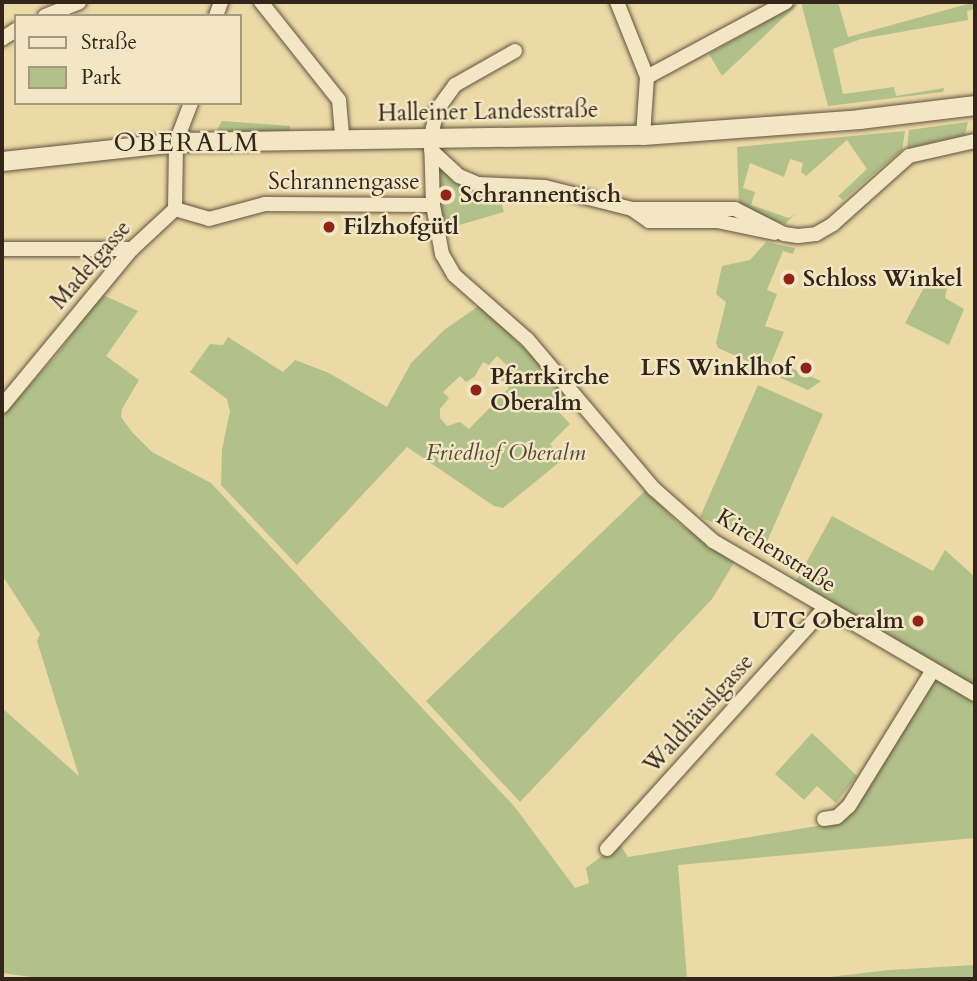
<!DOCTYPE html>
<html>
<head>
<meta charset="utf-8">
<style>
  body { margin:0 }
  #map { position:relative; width:977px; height:981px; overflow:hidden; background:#ebd9a6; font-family:Cardo,serif }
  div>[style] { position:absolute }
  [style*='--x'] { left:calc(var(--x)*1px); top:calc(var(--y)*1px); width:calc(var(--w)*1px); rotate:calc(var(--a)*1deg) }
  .green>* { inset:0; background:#b2c08a }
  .roads { filter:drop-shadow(0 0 2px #61523e) drop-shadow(0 0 2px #61523e) }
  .minor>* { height:14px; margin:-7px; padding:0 7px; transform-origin:7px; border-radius:7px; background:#f2e6c5 }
  .secondary>* { height:19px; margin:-9.5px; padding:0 9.5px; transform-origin:9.5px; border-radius:9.5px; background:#f2e6c5 }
  .dots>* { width:19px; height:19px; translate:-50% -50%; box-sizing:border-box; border:4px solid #f2e6c5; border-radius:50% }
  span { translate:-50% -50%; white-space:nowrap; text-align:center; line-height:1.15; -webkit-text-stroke:5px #f2e6c5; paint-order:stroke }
  .street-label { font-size:23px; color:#33251b }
  .poi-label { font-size:23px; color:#33251b; font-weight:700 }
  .left { translate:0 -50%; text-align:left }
  .right { translate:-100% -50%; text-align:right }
  .park-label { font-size:23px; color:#534c37; font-style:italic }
  .quarter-label { font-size:26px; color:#33251b; letter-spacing:2px }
  .frame { position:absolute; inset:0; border:4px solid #33251b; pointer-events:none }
  .legend { position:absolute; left:14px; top:14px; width:228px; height:91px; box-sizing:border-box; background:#f2e6c5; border:2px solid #a69981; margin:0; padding:9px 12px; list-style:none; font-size:21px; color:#33251b }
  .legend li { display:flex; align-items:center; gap:14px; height:35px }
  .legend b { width:35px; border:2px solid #a69981 }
</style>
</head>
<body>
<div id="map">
  <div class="green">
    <div style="clip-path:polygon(800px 2px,722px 76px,709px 54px)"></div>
    <div style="clip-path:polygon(801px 2px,838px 2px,848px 37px,975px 2px,975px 9px,967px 11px,968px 20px,861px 39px,833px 49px,843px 94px,894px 87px,896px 96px,944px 88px,943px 92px,828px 106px)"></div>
    <div style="clip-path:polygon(222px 121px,290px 126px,290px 134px,216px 132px)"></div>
    <div style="clip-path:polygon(968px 122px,965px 135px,907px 148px,909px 130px)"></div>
    <div style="clip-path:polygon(905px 131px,902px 150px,843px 200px,838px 196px,867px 169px,847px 140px,806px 176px,801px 172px,803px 163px,790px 159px,784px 177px,750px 163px,743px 188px,755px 192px,751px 205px,789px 218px,795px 214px,785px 224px,739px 208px,737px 147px)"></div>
    <div style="clip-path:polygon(441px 169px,478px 193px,498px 192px,504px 212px,442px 230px,437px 172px)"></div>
    <div style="clip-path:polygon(766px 242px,795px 248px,793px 254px,783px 251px,767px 290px,777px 294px,765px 326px,784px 332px,768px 370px,718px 348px,716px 343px,726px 302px,716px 294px,722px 266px,750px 260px)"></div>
    <div style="clip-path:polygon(928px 280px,947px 288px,945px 298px,964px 309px,949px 345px,905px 323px)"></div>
    <div style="clip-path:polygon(101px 294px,138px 311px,106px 356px,139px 380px,122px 409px,121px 417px,132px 432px,152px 452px,211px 483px,514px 806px,575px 888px,589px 883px,586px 868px,619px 843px,628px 857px,842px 822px,933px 678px,975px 697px,975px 838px,678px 865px,687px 979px,46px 979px,2px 973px,2px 708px,79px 776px,37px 641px,40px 634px,2px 575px,2px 416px,56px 356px)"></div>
    <div style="clip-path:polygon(evenodd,480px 305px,571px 394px,556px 409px,570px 424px,550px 444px,562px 460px,503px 508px,494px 506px,407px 447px,297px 565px,221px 485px,222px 450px,230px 411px,227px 399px,190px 372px,210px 344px,223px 345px,228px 337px,283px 372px,295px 360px,329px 373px,387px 407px,411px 363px,444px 330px,480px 305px,497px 356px,508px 366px,498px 377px,509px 388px,469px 429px,460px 422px,447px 426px,440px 418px,440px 409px,449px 398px,443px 392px,460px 376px,466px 382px,475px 376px,483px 362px,489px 365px,497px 356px)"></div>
    <div style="clip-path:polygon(780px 363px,821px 381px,808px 390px,774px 375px)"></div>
    <div style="clip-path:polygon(758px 385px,823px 414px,765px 546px,700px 517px)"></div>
    <div style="clip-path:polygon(646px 490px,678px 523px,734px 563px,712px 599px,520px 802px,426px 701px)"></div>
    <div style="clip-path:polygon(832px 516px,933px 571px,945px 550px,975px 577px,975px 687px,795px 583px)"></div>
    <div style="clip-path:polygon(812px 733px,857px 776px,836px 803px,817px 786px,804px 800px,775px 774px)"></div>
    <div style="clip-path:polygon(975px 965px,975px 979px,813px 979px,889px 970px)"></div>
  </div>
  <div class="roads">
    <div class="minor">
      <div style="--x:261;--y:2;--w:125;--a:51.5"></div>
      <div style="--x:339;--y:100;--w:38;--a:85"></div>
      <div style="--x:617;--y:2;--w:81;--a:68.2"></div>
      <div style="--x:647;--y:77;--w:58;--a:93.9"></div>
      <div style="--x:45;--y:16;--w:37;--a:-22"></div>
      <div style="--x:216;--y:16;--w:15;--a:-70"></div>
      <div style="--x:2;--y:39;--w:17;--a:-33"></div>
      <div style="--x:515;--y:51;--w:69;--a:150.5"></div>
      <div style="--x:455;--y:85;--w:31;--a:126"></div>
      <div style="--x:437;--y:110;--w:28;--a:103"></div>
      <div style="--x:431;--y:137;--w:68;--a:88.3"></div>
      <div style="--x:433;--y:205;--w:50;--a:79.6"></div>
      <div style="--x:442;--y:254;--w:24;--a:60"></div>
      <div style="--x:454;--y:275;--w:98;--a:41.3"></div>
      <div style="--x:528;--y:340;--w:195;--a:49.8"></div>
      <div style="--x:654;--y:489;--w:79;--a:41.4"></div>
      <div style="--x:713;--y:541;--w:303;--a:30.3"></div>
      <div style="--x:647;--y:77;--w:158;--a:-28.3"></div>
      <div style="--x:431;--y:150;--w:38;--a:43"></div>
      <div style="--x:459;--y:176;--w:21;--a:23"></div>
      <div style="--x:478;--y:184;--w:67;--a:2.6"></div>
      <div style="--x:545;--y:187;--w:90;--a:14.2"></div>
      <div style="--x:632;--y:209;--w:103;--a:0"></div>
      <div style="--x:735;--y:209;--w:55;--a:27"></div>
      <div style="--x:784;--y:234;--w:14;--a:8"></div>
      <div style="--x:798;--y:236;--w:18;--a:-6"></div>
      <div style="--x:816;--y:234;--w:20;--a:-30"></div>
      <div style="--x:833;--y:224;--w:102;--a:-41.8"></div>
      <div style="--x:909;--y:156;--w:68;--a:-12.8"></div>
      <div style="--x:175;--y:209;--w:35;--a:16"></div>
      <div style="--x:209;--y:219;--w:58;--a:-15"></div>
      <div style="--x:265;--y:204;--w:168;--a:0.3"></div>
      <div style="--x:632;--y:209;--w:21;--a:35"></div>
      <div style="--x:649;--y:221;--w:68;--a:0"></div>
      <div style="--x:717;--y:221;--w:59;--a:11.7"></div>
      <div style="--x:2;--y:249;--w:130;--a:0"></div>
      <div style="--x:2;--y:406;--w:204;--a:-50.4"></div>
      <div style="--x:132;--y:249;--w:59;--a:-42.9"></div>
      <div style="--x:175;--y:209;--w:67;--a:-89.1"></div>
      <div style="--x:176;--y:142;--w:42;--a:-69"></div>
      <div style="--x:824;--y:819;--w:13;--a:-9"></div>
      <div style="--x:837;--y:817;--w:16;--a:-43"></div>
      <div style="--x:849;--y:806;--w:160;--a:-58.3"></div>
      <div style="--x:607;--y:849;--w:325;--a:-47.9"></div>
    </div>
    <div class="secondary">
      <div style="--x:2;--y:161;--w:175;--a:-6.2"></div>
      <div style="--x:176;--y:142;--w:467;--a:-0.9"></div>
      <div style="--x:643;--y:135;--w:217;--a:-4.2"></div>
      <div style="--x:859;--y:119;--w:117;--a:-6.9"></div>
    </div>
  </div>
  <div class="dots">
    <div style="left:446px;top:195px;background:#8f2418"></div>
    <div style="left:329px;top:227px;background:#8f2418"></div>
    <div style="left:789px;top:279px;background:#8f2418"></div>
    <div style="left:806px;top:368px;background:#8f2418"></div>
    <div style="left:476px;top:390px;background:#8f2418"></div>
    <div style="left:918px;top:621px;background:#8f2418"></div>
  </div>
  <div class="street-label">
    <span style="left:488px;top:112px;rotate:-1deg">Halleiner Landesstraße</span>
    <span style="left:344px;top:182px">Schrannengasse</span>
    <span style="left:91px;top:265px;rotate:-49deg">Madelgasse</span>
    <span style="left:776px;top:551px;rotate:32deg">Kirchenstraße</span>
    <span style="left:699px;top:714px;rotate:-48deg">Waldhäuslgasse</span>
  </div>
  <div class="poi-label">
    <span class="left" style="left:460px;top:195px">Schrannentisch</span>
    <span class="left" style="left:343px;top:227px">Filzhofgütl</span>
    <span class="left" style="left:803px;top:279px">Schloss Winkel</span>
    <span class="right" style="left:792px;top:368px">LFS Winklhof</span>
    <span class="left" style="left:490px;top:390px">Pfarrkirche<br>Oberalm</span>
    <span class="right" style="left:904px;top:621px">UTC Oberalm</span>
  </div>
  <div class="park-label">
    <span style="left:506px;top:453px">Friedhof Oberalm</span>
  </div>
  <div class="quarter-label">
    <span style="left:187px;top:143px">OBERALM</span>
  </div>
  <div class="frame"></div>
  <ul class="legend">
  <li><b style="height:9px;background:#f2e6c5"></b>Straße</li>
  <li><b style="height:19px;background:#b2c08a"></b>Park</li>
  </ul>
</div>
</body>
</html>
